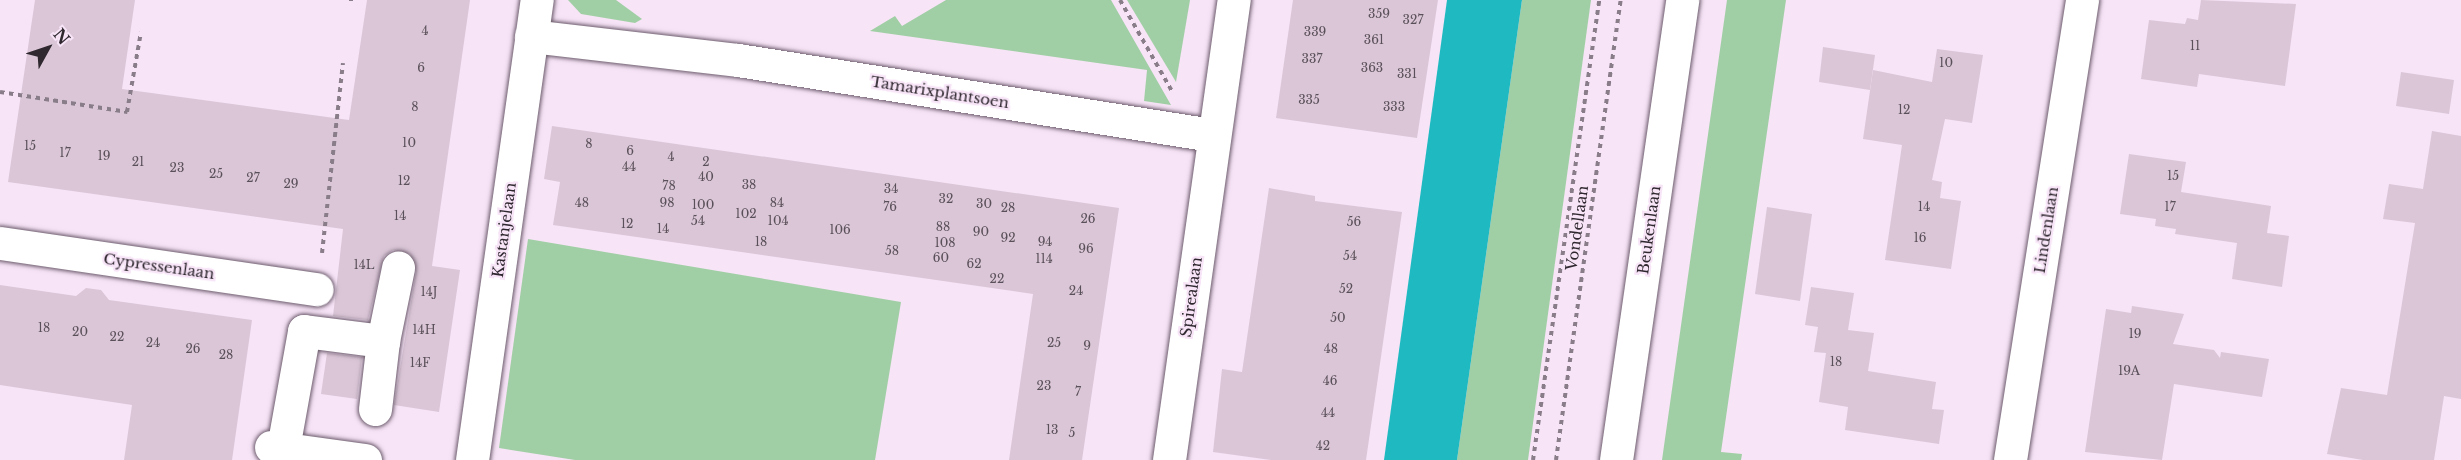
<!DOCTYPE html>
<html>
<head>
<meta charset="utf-8">
<style>
  body { margin:0 }
  #map { position:relative; width:2461px; height:460px; overflow:hidden; background:#f7e4f7; font-family:"Libre Baskerville",serif }
  div>[style] { position:absolute }
  [style*='--x'] { left:calc(var(--x)*1px); top:calc(var(--y)*1px); width:calc(var(--w)*1px); rotate:calc(var(--a)*1deg) }
  .green>* { inset:0; background:#a1cfa5 }
  .water>* { inset:0; background:#1fbac1 }
  .building>* { inset:0; background:#dac6d7 }
  .path>* { height:4px; margin-top:-2px; transform-origin:0; background:repeating-linear-gradient(90deg,#897d89 0 4.5px,transparent 0 9px) }
  .roads { filter:drop-shadow(0 0 2px #6c5c6c) drop-shadow(0 0 2px #6c5c6c) }
  .minor>* { height:33px; margin:-16.5px; padding:0 16.5px; transform-origin:16.5px; border-radius:16.5px; background:#fff }
  span { translate:-50% -50%; white-space:nowrap; text-align:center; line-height:1.15; -webkit-text-stroke:4.5px #f7e4f7; paint-order:stroke }
  .number-label { font-size:12px; color:#5a5059 }
  .number-label span { -webkit-text-stroke-width:0 }
  .street-label { font-size:15px; color:#2f282f }
  .north { position:absolute; left:18px; top:18px; width:60px; height:60px; -webkit-text-stroke:4px #f7e4f7; paint-order:stroke; rotate:50deg; font-size:16px; font-weight:700; line-height:24px; text-align:center; color:#2f282f }
  .north::after { content:''; display:block; margin:auto; width:21px; height:27px; background:#2f282f; clip-path:polygon(50% 0,100% 100%,50% 72%,0 100%) }
</style>
</head>
<body>
<div id="map">
  <div class="green">
    <div style="clip-path:polygon(568px 0,616px 0,642px 19px,635px 23px,581px 14px)"></div>
    <div style="clip-path:polygon(946px 0,1111px 0,1171px 105px,1144px 101px,1147px 70px,870px 31px,895px 16px,902px 26px)"></div>
    <div style="clip-path:polygon(1127px 0,1190px 0,1176px 82px)"></div>
    <div style="clip-path:polygon(1522px 0,1591px 0,1528px 460px,1457px 460px)"></div>
    <div style="clip-path:polygon(1727px 0,1786px 0,1721px 452px,1742px 454px,1741px 460px,1662px 460px)"></div>
    <div style="clip-path:polygon(528px 239px,901px 302px,875px 460px,575px 460px,499px 448px)"></div>
  </div>
  <div class="water">
    <div style="clip-path:polygon(1447px 0,1522px 0,1457px 460px,1384px 460px)"></div>
  </div>
  <div class="building">
    <div style="clip-path:polygon(35px 0,135px 0,122px 89px,349px 120px,367px 0,470px 0,432px 266px,460px 270px,439px 412px,394px 405px,416px 272px,410px 254px,393px 250px,384px 256px,368px 320px,333px 316px,343px 229px,8px 182px)"></div>
    <div style="clip-path:polygon(1293px 0,1438px 0,1417px 138px,1276px 118px)"></div>
    <div style="clip-path:polygon(2201px 0,2296px 4px,2285px 86px,2199px 74px,2197px 87px,2141px 79px,2149px 20px,2185px 24px,2187px 18px,2198px 20px)"></div>
    <div style="clip-path:polygon(1823px 47px,1875px 55px,1870px 90px,1819px 82px)"></div>
    <div style="clip-path:polygon(1937px 49px,1983px 55px,1972px 123px,1945px 119px,1932px 180px,1942px 182px,1940px 198px,1961px 201px,1951px 269px,1885px 260px,1902px 145px,1863px 139px,1873px 70px,1932px 82px)"></div>
    <div style="clip-path:polygon(2401px 72px,2454px 80px,2449px 114px,2396px 106px)"></div>
    <div style="clip-path:polygon(552px 126px,1119px 208px,1082px 460px,1009px 460px,1033px 294px,553px 225px,560px 182px,544px 179px)"></div>
    <div style="clip-path:polygon(2432px 131px,2461px 136px,2461px 399px,2444px 396px,2434px 460px,2363px 460px,2327px 454px,2341px 388px,2387px 395px,2415px 223px,2383px 219px,2389px 184px,2423px 189px)"></div>
    <div style="clip-path:polygon(2129px 154px,2186px 162px,2181px 192px,2271px 206px,2267px 233px,2289px 236px,2282px 287px,2232px 279px,2237px 243px,2175px 234px,2176px 229px,2155px 226px,2156px 219px,2120px 214px)"></div>
    <div style="clip-path:polygon(1269px 188px,1315px 196px,1315px 201px,1402px 212px,1366px 460px,1271px 460px,1213px 452px,1222px 369px,1242px 372px)"></div>
    <div style="clip-path:polygon(1767px 207px,1812px 214px,1800px 301px,1755px 294px)"></div>
    <div style="clip-path:polygon(0 285px,76px 296px,86px 288px,101px 290px,109px 300px,252px 320px,232px 460px,124px 460px,132px 405px,0 385px)"></div>
    <div style="clip-path:polygon(1811px 287px,1854px 293px,1848px 330px,1874px 333px,1868px 371px,1936px 382px,1932px 409px,1944px 410px,1939px 444px,1845px 430px,1848px 407px,1819px 402px,1826px 353px,1814px 352px,1818px 327px,1805px 325px)"></div>
    <div style="clip-path:polygon(2132px 306px,2184px 314px,2173px 344px,2214px 350px,2220px 358px,2221px 352px,2269px 359px,2262px 397px,2174px 384px,2162px 460px,2085px 452px,2106px 309px,2131px 313px)"></div>
    <div style="clip-path:polygon(327px 353px,362px 357px,357px 399px,321px 394px)"></div>
  </div>
  <div class="path">
    <div style="--x:1120;--y:0;--w:105;--a:60.3"></div>
    <div style="--x:351;--y:1;--w:1;--a:-90"></div>
    <div style="--x:0;--y:92;--w:129;--a:8.9"></div>
    <div style="--x:127;--y:112;--w:81;--a:-80.1"></div>
    <div style="--x:322;--y:253;--w:191;--a:-83.7"></div>
    <div style="--x:1533;--y:460;--w:465;--a:-81.8"></div>
    <div style="--x:1556;--y:460;--w:465;--a:-82"></div>
  </div>
  <div class="roads">
    <div class="minor">
      <div style="--x:531;--y:36;--w:208;--a:6.6"></div>
      <div style="--x:738;--y:60;--w:482;--a:9"></div>
      <div style="--x:0;--y:243;--w:320;--a:8.3"></div>
      <div style="--x:375;--y:409;--w:68;--a:-83.3"></div>
      <div style="--x:383;--y:341;--w:75;--a:-78.4"></div>
      <div style="--x:271;--y:447;--w:95;--a:7.9"></div>
      <div style="--x:283;--y:448;--w:119;--a:-79.8"></div>
      <div style="--x:304;--y:331;--w:80;--a:7.2"></div>
      <div style="--x:472;--y:460;--w:465;--a:-82"></div>
      <div style="--x:1169;--y:460;--w:465;--a:-82"></div>
      <div style="--x:1616;--y:460;--w:465;--a:-81.8"></div>
      <div style="--x:2010;--y:460;--w:466;--a:-81.1"></div>
    </div>
  </div>
  <div class="number-label">
    <span style="left:1379px;top:14px">359</span>
    <span style="left:1413px;top:20px">327</span>
    <span style="left:425px;top:31px">4</span>
    <span style="left:1315px;top:32px">339</span>
    <span style="left:1374px;top:40px">361</span>
    <span style="left:2195px;top:46px">11</span>
    <span style="left:1312px;top:59px">337</span>
    <span style="left:1946px;top:63px">10</span>
    <span style="left:421px;top:68px">6</span>
    <span style="left:1372px;top:68px">363</span>
    <span style="left:1407px;top:74px">331</span>
    <span style="left:1309px;top:100px">335</span>
    <span style="left:415px;top:107px">8</span>
    <span style="left:1394px;top:107px">333</span>
    <span style="left:1904px;top:110px">12</span>
    <span style="left:409px;top:143px">10</span>
    <span style="left:589px;top:144px">8</span>
    <span style="left:30px;top:146px">15</span>
    <span style="left:630px;top:151px">6</span>
    <span style="left:65px;top:153px">17</span>
    <span style="left:104px;top:156px">19</span>
    <span style="left:671px;top:157px">4</span>
    <span style="left:138px;top:162px">21</span>
    <span style="left:706px;top:162px">2</span>
    <span style="left:629px;top:167px">44</span>
    <span style="left:177px;top:168px">23</span>
    <span style="left:216px;top:174px">25</span>
    <span style="left:2173px;top:176px">15</span>
    <span style="left:706px;top:177px">40</span>
    <span style="left:253px;top:178px">27</span>
    <span style="left:404px;top:181px">12</span>
    <span style="left:291px;top:184px">29</span>
    <span style="left:749px;top:185px">38</span>
    <span style="left:669px;top:186px">78</span>
    <span style="left:891px;top:189px">34</span>
    <span style="left:946px;top:199px">32</span>
    <span style="left:582px;top:203px">48</span>
    <span style="left:667px;top:203px">98</span>
    <span style="left:777px;top:203px">84</span>
    <span style="left:984px;top:204px">30</span>
    <span style="left:703px;top:205px">100</span>
    <span style="left:890px;top:207px">76</span>
    <span style="left:1924px;top:207px">14</span>
    <span style="left:2170px;top:207px">17</span>
    <span style="left:1008px;top:208px">28</span>
    <span style="left:746px;top:214px">102</span>
    <span style="left:400px;top:216px">14</span>
    <span style="left:1088px;top:219px">26</span>
    <span style="left:698px;top:221px">54</span>
    <span style="left:778px;top:221px">104</span>
    <span style="left:1354px;top:222px">56</span>
    <span style="left:627px;top:224px">12</span>
    <span style="left:943px;top:227px">88</span>
    <span style="left:663px;top:229px">14</span>
    <span style="left:840px;top:230px">106</span>
    <span style="left:981px;top:232px">90</span>
    <span style="left:1008px;top:238px">92</span>
    <span style="left:1920px;top:238px">16</span>
    <span style="left:761px;top:242px">18</span>
    <span style="left:1045px;top:242px">94</span>
    <span style="left:945px;top:243px">108</span>
    <span style="left:1086px;top:249px">96</span>
    <span style="left:892px;top:251px">58</span>
    <span style="left:1350px;top:256px">54</span>
    <span style="left:941px;top:258px">60</span>
    <span style="left:1044px;top:259px">114</span>
    <span style="left:974px;top:264px">62</span>
    <span style="left:364px;top:265px">14L</span>
    <span style="left:997px;top:279px">22</span>
    <span style="left:1346px;top:289px">52</span>
    <span style="left:1076px;top:291px">24</span>
    <span style="left:429px;top:292px">14J</span>
    <span style="left:1338px;top:318px">50</span>
    <span style="left:44px;top:328px">18</span>
    <span style="left:424px;top:330px">14H</span>
    <span style="left:80px;top:332px">20</span>
    <span style="left:2135px;top:334px">19</span>
    <span style="left:117px;top:337px">22</span>
    <span style="left:153px;top:343px">24</span>
    <span style="left:1054px;top:343px">25</span>
    <span style="left:1087px;top:346px">9</span>
    <span style="left:193px;top:349px">26</span>
    <span style="left:1331px;top:349px">48</span>
    <span style="left:226px;top:355px">28</span>
    <span style="left:1836px;top:362px">18</span>
    <span style="left:420px;top:363px">14F</span>
    <span style="left:2129px;top:371px">19A</span>
    <span style="left:1330px;top:381px">46</span>
    <span style="left:1044px;top:386px">23</span>
    <span style="left:1078px;top:392px">7</span>
    <span style="left:1328px;top:413px">44</span>
    <span style="left:1052px;top:430px">13</span>
    <span style="left:1072px;top:433px">5</span>
    <span style="left:1323px;top:446px">42</span>
  </div>
  <div class="street-label">
    <span style="left:940px;top:92px;rotate:9deg">Tamarixplantsoen</span>
    <span style="left:1577px;top:228px;rotate:-82deg">Vondellaan</span>
    <span style="left:504px;top:230px;rotate:-82deg">Kastanjelaan</span>
    <span style="left:1649px;top:230px;rotate:-82deg">Beukenlaan</span>
    <span style="left:2046px;top:230px;rotate:-81deg">Lindenlaan</span>
    <span style="left:159px;top:266px;rotate:8deg">Cypressenlaan</span>
    <span style="left:1191px;top:297px;rotate:-82deg">Spirealaan</span>
  </div>
  <div class="north">N</div>
</div>
</body>
</html>
